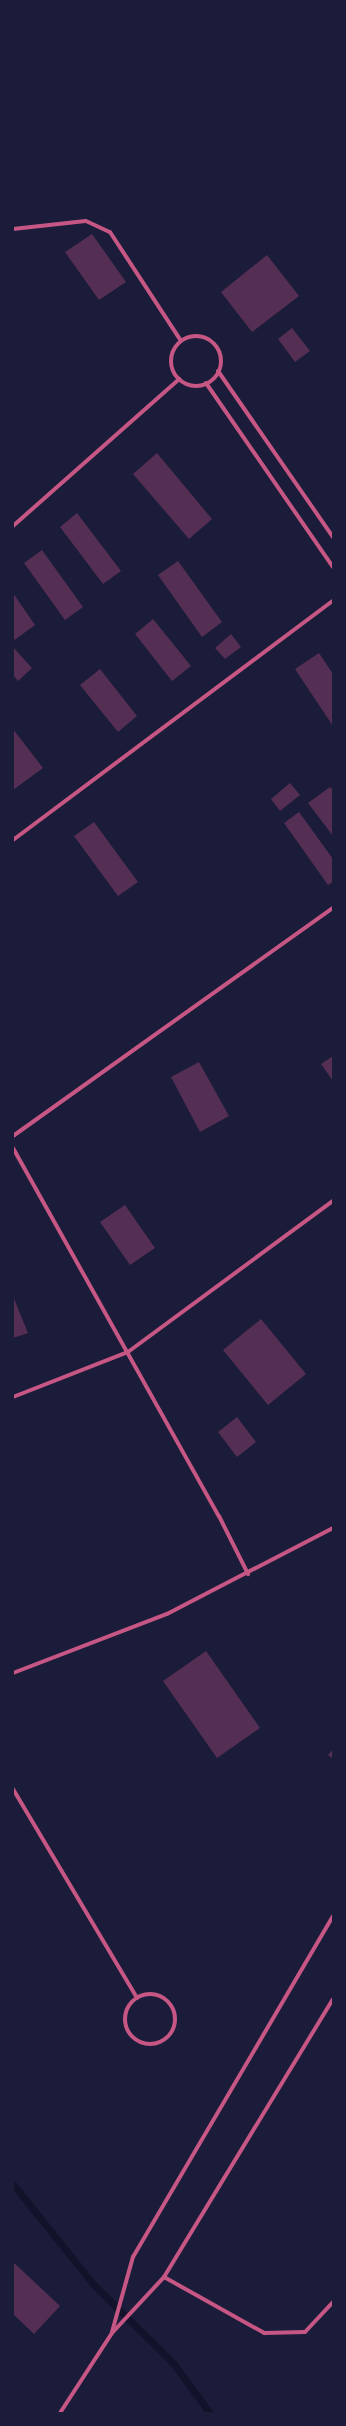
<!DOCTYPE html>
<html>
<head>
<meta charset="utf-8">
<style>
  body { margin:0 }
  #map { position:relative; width:346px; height:2426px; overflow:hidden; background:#1b1b3a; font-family:Manrope,sans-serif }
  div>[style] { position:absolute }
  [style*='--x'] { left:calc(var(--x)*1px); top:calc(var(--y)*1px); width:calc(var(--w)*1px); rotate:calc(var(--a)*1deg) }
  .stream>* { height:7px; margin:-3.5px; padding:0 3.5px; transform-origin:3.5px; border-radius:3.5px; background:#12122b }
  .building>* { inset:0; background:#542f53 }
  .minor>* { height:4px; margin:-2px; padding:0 2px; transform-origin:2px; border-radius:2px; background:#c65784 }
  .minor>.ring { margin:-2px; padding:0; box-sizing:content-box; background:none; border:4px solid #c65784; border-radius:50% }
  span { translate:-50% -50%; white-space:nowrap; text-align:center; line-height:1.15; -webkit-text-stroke:4px #1b1b3a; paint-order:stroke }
  .frame { position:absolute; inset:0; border:14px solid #1b1b3a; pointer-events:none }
</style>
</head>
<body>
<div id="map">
  <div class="stream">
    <div style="--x:13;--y:2184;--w:129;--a:51.3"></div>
    <div style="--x:94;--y:2285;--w:111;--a:44.6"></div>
    <div style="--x:173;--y:2363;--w:62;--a:53.5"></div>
  </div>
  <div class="building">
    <div style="clip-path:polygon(92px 234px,126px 282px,99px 300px,65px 252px)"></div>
    <div style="clip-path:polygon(267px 255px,299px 296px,252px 332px,221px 292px)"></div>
    <div style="clip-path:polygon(292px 328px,310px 351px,295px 362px,278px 339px)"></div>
    <div style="clip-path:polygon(157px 453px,212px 519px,189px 539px,133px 474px)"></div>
    <div style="clip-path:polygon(77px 513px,121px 571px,103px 584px,60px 527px)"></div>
    <div style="clip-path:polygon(42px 550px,83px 607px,65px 620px,24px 563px)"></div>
    <div style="clip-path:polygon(178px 561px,222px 622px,202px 637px,158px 575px)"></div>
    <div style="clip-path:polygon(13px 593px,35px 625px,13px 641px)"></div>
    <div style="clip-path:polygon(153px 619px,191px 666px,172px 681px,135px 634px)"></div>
    <div style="clip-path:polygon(231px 634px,241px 647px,225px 659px,215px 648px)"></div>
    <div style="clip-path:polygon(13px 647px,32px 668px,18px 681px,13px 675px)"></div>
    <div style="clip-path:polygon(319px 653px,333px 674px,333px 726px,295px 669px)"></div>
    <div style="clip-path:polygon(100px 669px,137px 716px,118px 732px,80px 685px)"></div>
    <div style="clip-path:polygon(13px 729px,43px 768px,13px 790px)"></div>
    <div style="clip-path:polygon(290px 783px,300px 795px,280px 811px,271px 799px)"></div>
    <div style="clip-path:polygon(330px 787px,333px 790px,333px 836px,308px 803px)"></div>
    <div style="clip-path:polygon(299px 812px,333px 859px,333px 882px,328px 885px,284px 823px)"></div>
    <div style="clip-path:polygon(94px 822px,138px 882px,118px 896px,74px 836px)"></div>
    <div style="clip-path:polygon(333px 1056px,333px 1081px,321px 1064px)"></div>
    <div style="clip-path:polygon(199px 1062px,229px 1116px,200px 1132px,171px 1077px)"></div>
    <div style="clip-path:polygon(125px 1205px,155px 1248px,130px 1265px,100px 1222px)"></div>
    <div style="clip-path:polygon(13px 1296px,28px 1333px,13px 1338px)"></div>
    <div style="clip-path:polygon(261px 1319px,306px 1374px,268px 1405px,223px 1350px)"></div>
    <div style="clip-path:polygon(237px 1417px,256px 1442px,237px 1457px,218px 1432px)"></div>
    <div style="clip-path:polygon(206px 1651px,260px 1728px,217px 1758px,163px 1681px)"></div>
    <div style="clip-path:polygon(333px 1749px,333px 1759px,328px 1755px)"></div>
    <div style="clip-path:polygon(13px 2262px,60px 2306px,34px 2334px,13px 2314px)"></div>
  </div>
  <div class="minor">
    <div style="--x:13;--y:229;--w:73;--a:-6.3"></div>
    <div style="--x:86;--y:221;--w:26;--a:25"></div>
    <div style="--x:110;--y:232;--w:130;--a:56.9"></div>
    <div class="ring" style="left:171px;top:336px;width:46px;height:46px"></div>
    <div style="--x:218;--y:371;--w:202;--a:55.3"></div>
    <div style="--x:206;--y:383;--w:224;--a:55.4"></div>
    <div style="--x:13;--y:526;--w:222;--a:-41.5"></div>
    <div style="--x:13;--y:840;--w:399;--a:-36.8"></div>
    <div style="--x:13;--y:1136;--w:393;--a:-35.5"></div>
    <div style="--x:13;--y:1148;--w:422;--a:60.8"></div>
    <div style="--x:219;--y:1516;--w:65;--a:63.4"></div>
    <div style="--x:13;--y:1397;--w:123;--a:-21.4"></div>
    <div style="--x:128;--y:1352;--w:255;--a:-36.4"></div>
    <div style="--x:13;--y:1673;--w:165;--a:-21"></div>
    <div style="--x:167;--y:1614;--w:187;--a:-27.4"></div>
    <div style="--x:13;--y:1789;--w:243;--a:59.3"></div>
    <div class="ring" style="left:125px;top:1994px;width:46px;height:46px"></div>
    <div style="--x:164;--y:2277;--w:115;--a:29.2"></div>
    <div style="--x:264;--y:2333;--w:41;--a:-1.4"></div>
    <div style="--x:305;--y:2332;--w:41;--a:-47"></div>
    <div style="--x:112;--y:2332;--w:78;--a:-74.4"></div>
    <div style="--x:133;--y:2257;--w:395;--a:-59.6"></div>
    <div style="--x:60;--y:2413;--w:95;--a:-57"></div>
    <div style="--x:112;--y:2333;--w:76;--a:-47.1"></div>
    <div style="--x:164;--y:2277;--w:325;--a:-58.7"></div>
  </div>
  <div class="frame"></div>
</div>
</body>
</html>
